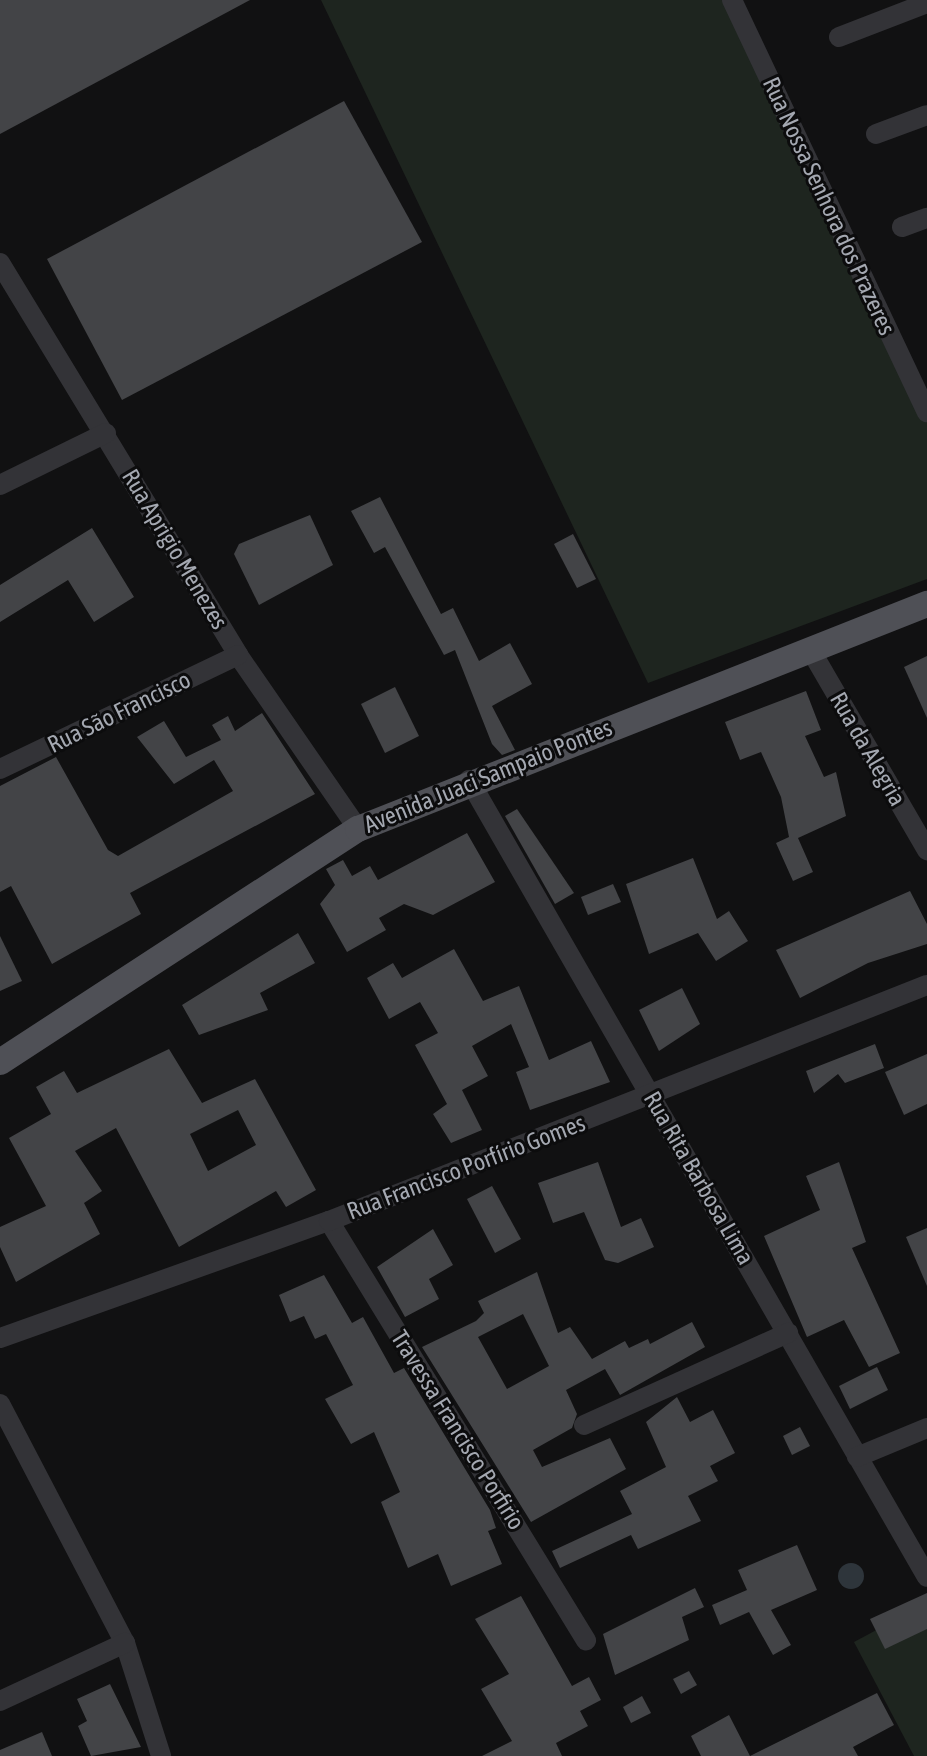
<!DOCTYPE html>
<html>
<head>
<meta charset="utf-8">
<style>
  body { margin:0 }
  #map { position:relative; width:927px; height:1756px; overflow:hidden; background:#111112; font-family:"Asap Condensed",sans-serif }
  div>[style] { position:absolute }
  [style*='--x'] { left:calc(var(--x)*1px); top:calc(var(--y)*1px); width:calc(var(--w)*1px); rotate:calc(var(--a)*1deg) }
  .green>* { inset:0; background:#1e251f }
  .water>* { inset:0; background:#2e353b }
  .round { border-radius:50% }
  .building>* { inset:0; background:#434447 }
  .minor>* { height:20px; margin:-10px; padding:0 10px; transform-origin:10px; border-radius:10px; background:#333337 }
  .major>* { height:26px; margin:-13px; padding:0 13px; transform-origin:13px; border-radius:13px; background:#4f5056 }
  span { translate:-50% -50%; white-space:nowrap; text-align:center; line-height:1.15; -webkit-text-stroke:6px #0c0c0d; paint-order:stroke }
  .street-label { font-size:24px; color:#a4a8b1 }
</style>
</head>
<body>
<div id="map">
  <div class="green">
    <div style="clip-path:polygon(321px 0,730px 0,927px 421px,927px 579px,648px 683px)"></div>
    <div style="clip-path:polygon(927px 1603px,927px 1756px,914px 1756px,854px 1642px)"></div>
  </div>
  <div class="water">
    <div class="round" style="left:838px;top:1563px;width:26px;height:26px"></div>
  </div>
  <div class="building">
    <div style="clip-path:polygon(0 0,250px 0,0 134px)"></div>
    <div style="clip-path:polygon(344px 101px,422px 242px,122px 400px,47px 259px)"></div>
    <div style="clip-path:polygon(380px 497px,441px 614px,453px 608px,479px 661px,510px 643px,532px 684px,492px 706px,515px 750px,502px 755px,492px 744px,455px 650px,444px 655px,385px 547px,374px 553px,351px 511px)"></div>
    <div style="clip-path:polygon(310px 515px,333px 565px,259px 605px,234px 554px,239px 544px)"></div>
    <div style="clip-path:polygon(92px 528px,134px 597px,94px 622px,68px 580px,0 622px,0 585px)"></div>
    <div style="clip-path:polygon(573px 534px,596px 579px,577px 588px,554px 544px)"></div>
    <div style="clip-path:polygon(927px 656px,927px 718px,904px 667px)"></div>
    <div style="clip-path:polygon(395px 687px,419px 736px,385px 753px,361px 704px)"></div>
    <div style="clip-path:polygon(806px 691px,821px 730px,805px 736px,824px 777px,836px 772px,846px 816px,798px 838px,813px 872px,793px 881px,776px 843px,789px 837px,781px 797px,761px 752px,740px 760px,725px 722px)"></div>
    <div style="clip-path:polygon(262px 713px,315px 794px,130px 893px,141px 914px,52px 964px,11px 886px,0 892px,0 786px,56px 757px,108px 850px,118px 856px,233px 791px,214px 760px,174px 784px,137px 737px,164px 721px,186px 757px,221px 740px,212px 725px,228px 716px,235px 731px)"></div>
    <div style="clip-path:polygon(517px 809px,574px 893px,555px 904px,505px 816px)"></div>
    <div style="clip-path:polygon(467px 833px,495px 882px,433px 915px,404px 904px,379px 918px,386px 930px,347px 952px,320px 904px,335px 885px,326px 869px,343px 860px,352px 876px,370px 866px,378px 880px)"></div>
    <div style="clip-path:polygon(693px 858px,717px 919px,729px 911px,748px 941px,716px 961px,698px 933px,649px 954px,626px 884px)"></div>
    <div style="clip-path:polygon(613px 884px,621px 902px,588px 915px,581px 897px)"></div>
    <div style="clip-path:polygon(910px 891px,927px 924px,927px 944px,868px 963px,800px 998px,776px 950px)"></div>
    <div style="clip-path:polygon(298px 933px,315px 963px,260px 993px,268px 1010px,199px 1035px,182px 1005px)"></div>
    <div style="clip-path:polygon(0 936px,22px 981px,0 991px)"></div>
    <div style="clip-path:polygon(454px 949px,483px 1001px,519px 986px,549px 1060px,591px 1041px,610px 1082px,530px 1110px,516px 1072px,529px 1067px,511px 1024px,472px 1046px,488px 1076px,462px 1090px,482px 1130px,451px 1143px,433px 1114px,447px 1104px,415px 1045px,438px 1033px,420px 1002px,389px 1019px,367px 978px,393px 963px,402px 978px)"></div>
    <div style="clip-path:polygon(682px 988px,700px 1024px,659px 1051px,639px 1010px)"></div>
    <div style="clip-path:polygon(875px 1044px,884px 1068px,845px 1083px,838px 1074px,814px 1093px,806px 1071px)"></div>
    <div style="clip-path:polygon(evenodd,169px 1049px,202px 1103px,255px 1079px,316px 1190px,286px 1207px,276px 1191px,179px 1247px,116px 1128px,75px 1151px,102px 1191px,84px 1203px,100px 1234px,16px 1282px,0 1247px,0 1227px,46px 1206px,9px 1138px,51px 1114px,36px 1087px,64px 1071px,77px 1093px,169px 1049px,238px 1110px,256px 1145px,208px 1171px,190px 1134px,238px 1110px)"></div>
    <div style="clip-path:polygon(927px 1054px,927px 1104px,904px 1115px,885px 1072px)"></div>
    <div style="clip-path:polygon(598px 1162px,621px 1227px,641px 1218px,654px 1247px,618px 1263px,605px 1260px,584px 1212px,553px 1223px,538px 1183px)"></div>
    <div style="clip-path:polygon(839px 1162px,866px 1242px,852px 1248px,900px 1353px,869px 1367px,844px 1320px,807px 1337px,764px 1236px,820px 1210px,806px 1176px)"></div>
    <div style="clip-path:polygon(492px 1186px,521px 1239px,495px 1253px,467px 1199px)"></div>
    <div style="clip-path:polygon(927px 1228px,927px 1286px,906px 1237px)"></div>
    <div style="clip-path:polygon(433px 1229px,453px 1265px,429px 1279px,439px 1299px,405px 1317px,377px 1267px)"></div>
    <div style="clip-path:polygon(evenodd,537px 1272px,558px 1333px,570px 1327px,592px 1359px,625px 1341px,629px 1348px,648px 1339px,650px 1344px,692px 1322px,705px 1347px,620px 1395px,605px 1369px,566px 1390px,577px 1414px,572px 1428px,533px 1450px,542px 1467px,610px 1438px,626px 1469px,531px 1522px,422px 1347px,476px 1321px,484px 1313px,478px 1301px,537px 1272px,523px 1314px,549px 1366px,507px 1389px,478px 1337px,523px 1314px)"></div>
    <div style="clip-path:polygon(324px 1275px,352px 1323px,363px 1317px,394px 1373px,404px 1368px,490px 1510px,496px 1528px,488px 1531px,502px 1564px,451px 1586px,438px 1554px,408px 1568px,381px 1502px,400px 1492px,374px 1432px,351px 1444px,325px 1399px,353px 1385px,326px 1334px,315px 1339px,304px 1316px,290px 1322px,279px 1295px)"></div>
    <div style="clip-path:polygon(877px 1367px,888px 1390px,850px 1409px,839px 1386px)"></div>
    <div style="clip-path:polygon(677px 1397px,690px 1422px,713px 1410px,735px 1453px,710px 1466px,718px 1481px,688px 1496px,701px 1521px,638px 1549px,631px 1535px,560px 1568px,552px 1551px,632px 1514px,620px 1491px,666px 1467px,646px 1422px)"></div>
    <div style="clip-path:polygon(800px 1427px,810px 1446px,792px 1455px,783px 1436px)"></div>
    <div style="clip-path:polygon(797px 1545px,817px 1590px,771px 1610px,791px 1645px,773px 1655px,749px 1612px,720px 1625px,712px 1605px,747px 1590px,738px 1570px)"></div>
    <div style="clip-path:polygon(695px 1588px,704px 1607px,682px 1617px,689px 1640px,615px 1675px,603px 1634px)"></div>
    <div style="clip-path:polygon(927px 1593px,927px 1629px,885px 1649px,870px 1619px)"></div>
    <div style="clip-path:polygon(521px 1596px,572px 1686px,589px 1677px,601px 1700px,580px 1711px,588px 1726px,556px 1743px,562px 1756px,482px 1756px,512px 1741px,481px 1689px,509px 1674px,475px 1619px)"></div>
    <div style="clip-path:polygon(689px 1671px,697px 1685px,681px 1694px,673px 1679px)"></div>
    <div style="clip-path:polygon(110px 1684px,141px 1747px,91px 1756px,78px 1726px,87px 1721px,77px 1699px)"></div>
    <div style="clip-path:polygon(877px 1693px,894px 1725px,853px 1747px,858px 1756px,701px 1756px,691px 1736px,729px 1715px,750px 1756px)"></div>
    <div style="clip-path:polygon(642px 1696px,651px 1713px,631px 1723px,623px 1707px)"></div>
    <div style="clip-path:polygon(42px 1732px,52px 1756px,0 1756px,0 1750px)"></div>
  </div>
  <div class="minor">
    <div style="--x:732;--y:0;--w:456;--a:64.7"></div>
    <div style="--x:839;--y:37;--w:94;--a:-21.1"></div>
    <div style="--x:876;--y:134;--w:54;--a:-20.4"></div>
    <div style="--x:902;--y:227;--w:27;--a:-20"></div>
    <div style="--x:0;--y:263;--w:459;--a:58.7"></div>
    <div style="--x:238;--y:655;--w:211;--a:55.4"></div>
    <div style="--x:0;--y:485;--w:118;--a:-26.1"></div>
    <div style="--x:810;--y:649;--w:233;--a:59.8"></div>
    <div style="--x:0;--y:769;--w:264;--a:-25.6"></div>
    <div style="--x:469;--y:780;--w:919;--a:60.12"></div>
    <div style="--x:329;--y:1221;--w:492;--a:58.5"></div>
    <div style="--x:0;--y:1338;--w:349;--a:-19.6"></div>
    <div style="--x:329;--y:1221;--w:643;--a:-21.54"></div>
    <div style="--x:0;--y:1404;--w:270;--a:62.4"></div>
    <div style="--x:125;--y:1643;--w:119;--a:72.3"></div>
    <div style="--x:584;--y:1425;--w:224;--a:-24.3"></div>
    <div style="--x:857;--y:1457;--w:76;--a:-22.5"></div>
    <div style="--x:0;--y:1701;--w:138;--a:-24.9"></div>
  </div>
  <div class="major">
    <div style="--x:0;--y:1062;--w:427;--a:-33.1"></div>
    <div style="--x:358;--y:829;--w:612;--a:-21.58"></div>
  </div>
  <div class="street-label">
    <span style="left:829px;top:206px;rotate:65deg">Rua Nossa Senhora dos Prazeres</span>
    <span style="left:175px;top:549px;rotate:59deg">Rua Aprigio Menezes</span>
    <span style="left:119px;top:712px;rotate:-26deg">Rua São Francisco</span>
    <span style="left:868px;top:749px;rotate:60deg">Rua da Alegria</span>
    <span style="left:488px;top:776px;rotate:-22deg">Avenida Juaci Sampaio Pontes</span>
    <span style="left:466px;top:1167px;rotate:-21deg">Rua Francisco Porfírio Gomes</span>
    <span style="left:699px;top:1178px;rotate:60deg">Rua Rita Barbosa Lima</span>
    <span style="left:458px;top:1430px;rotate:58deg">Travessa Francisco Porfirio</span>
  </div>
</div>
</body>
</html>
